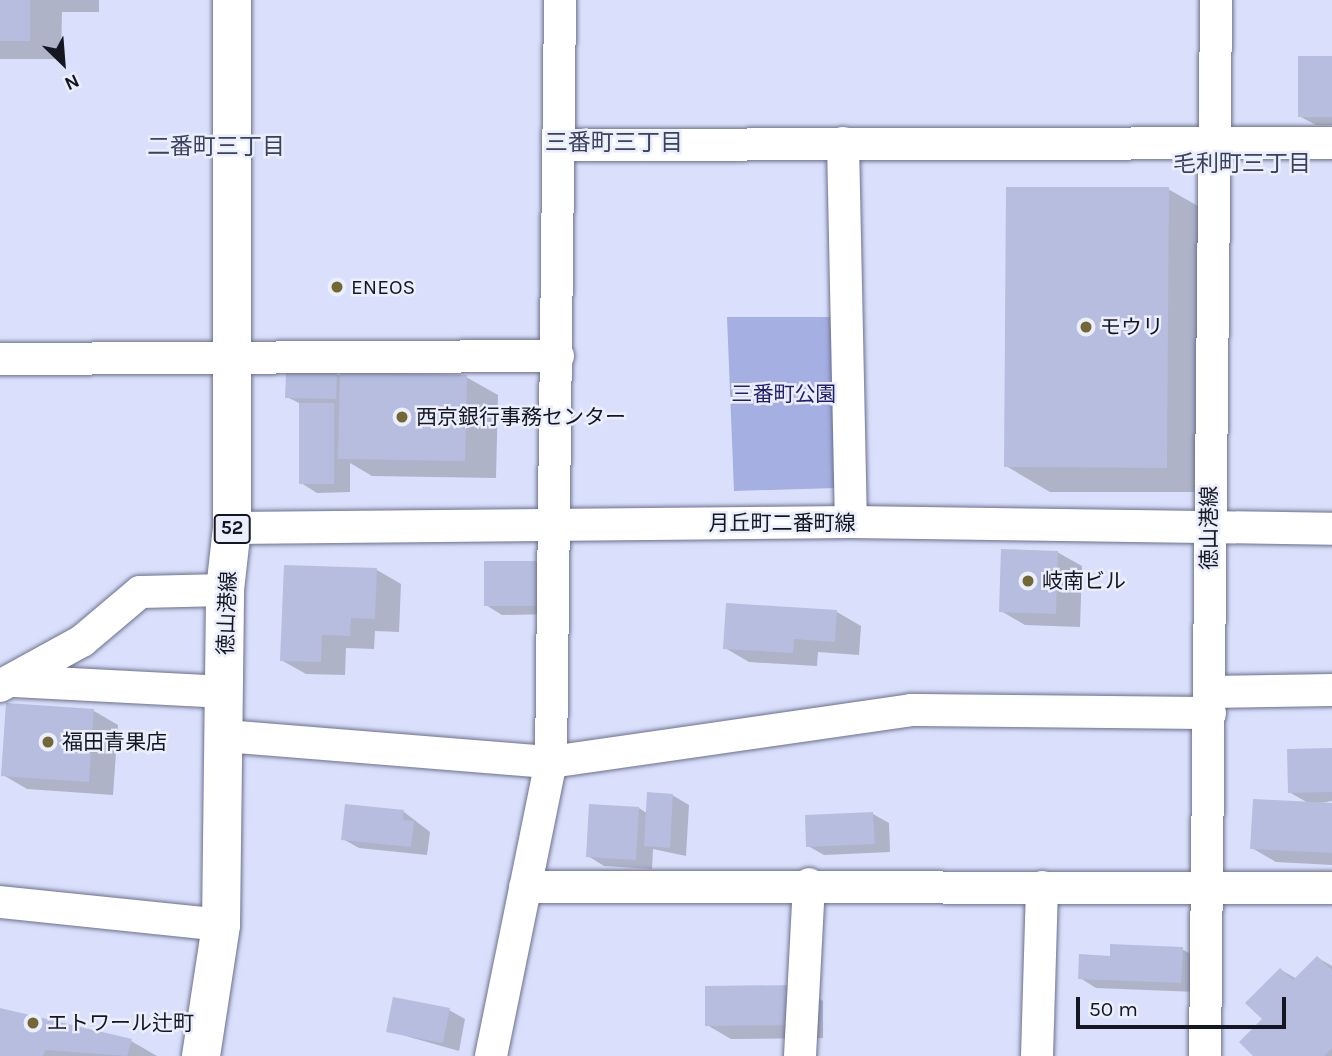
<!DOCTYPE html>
<html>
<head>
<meta charset="utf-8">
<style>
  body { margin:0 }
  #map { position:relative; width:1332px; height:1056px; overflow:hidden; background:#dae0fb; font-family:Karla,"Noto Sans JP",sans-serif }
  div>[style] { position:absolute }
  [style*='--x'] { left:calc(var(--x)*1px); top:calc(var(--y)*1px); width:calc(var(--w)*1px); rotate:calc(var(--a)*1deg) }
  .green>* { inset:0; background:#a5afe2 }
  .shadow>* { inset:0; background:#0003 }
  .building>* { inset:0; background:#b6bdde }
  .roads { filter:drop-shadow(0 0 2px #6a708e) drop-shadow(0 0 2px #6a708e) }
  .minor>* { height:32px; margin:-16px; padding:0 16px; transform-origin:16px; border-radius:16px; background:#fff }
  .major>* { height:38px; margin:-19px; padding:0 19px; transform-origin:19px; border-radius:19px; background:#fff }
  .dots>* { width:19px; height:19px; translate:-50% -50%; box-sizing:border-box; border:4px solid #ebeefc; border-radius:50% }
  span { translate:-50% -50%; white-space:nowrap; text-align:center; line-height:1.15; -webkit-text-stroke:5px #ebeefc; paint-order:stroke }
  .shield-label span { padding:2px 5px; background:#ebeefc; border:2px solid; border-radius:5px; -webkit-text-stroke-width:0 }
  .shield-label { font-size:19px; color:#141621; font-weight:700 }
  .poi-label { font-size:21px; color:#141621 }
  .left { translate:0 -50%; text-align:left }
  .park-label { font-size:21px; color:#201f6d }
  .street-label { font-size:21px; color:#141621 }
  .neighbourhood-label { font-size:23px; color:#3c415c }
  .north { position:absolute; left:28px; top:28px; width:70px; height:70px; -webkit-text-stroke:5px #ebeefc; paint-order:stroke; rotate:155deg; font-size:19px; font-weight:700; line-height:28px; text-align:center; color:#141621 }
  .north::after { content:''; display:block; margin:auto; width:24px; height:32px; background:#141621; clip-path:polygon(50% 0,100% 100%,50% 72%,0 100%) }
  .scale { position:absolute; left:1076px; top:997px; width:210px; height:32px; box-sizing:border-box; border:4px solid #141621; border-top:0; padding-left:9px; font-size:21px; line-height:24px; white-space:nowrap; color:#141621; -webkit-text-stroke:5px #ebeefc; paint-order:stroke }
</style>
</head>
<body>
<div id="map">
  <div class="green">
    <div style="clip-path:polygon(727px 317px,835px 317px,836px 488px,734px 491px)"></div>
  </div>
  <div class="shadow">
    <div style="clip-path:polygon(0 0,99px 0,99px 12px,62px 12px,61px 59px,0 59px)"></div>
    <div style="clip-path:polygon(1332px 58px,1332px 125px,1316px 125px,1299px 116px)"></div>
    <div style="clip-path:polygon(1168px 189px,1212px 214px,1211px 492px,1050px 492px,1006px 466px)"></div>
    <div style="clip-path:polygon(336px 375px,466px 377px,498px 395px,496px 478px,372px 476px,350px 463px,350px 492px,317px 493px,301px 483px,301px 404px,287px 397px)"></div>
    <div style="clip-path:polygon(1057px 552px,1082px 566px,1080px 627px,1025px 625px,1001px 611px)"></div>
    <div style="clip-path:polygon(536px 562px,552px 572px,552px 614px,502px 615px,486px 605px)"></div>
    <div style="clip-path:polygon(377px 570px,401px 584px,399px 632px,375px 631px,374px 649px,346px 648px,345px 675px,306px 674px,281px 660px)"></div>
    <div style="clip-path:polygon(837px 612px,861px 626px,859px 655px,818px 652px,817px 666px,749px 662px,725px 648px)"></div>
    <div style="clip-path:polygon(94px 711px,118px 725px,113px 795px,27px 789px,3px 775px)"></div>
    <div style="clip-path:polygon(1332px 750px,1332px 801px,1315px 804px,1332px 805px,1332px 865px,1276px 862px,1252px 848px,1310px 804px,1289px 792px)"></div>
    <div style="clip-path:polygon(672px 795px,689px 805px,686px 856px,653px 849px,652px 869px,604px 866px,588px 856px,639px 808px,648px 814px)"></div>
    <div style="clip-path:polygon(404px 812px,430px 832px,427px 855px,359px 848px,343px 839px)"></div>
    <div style="clip-path:polygon(873px 814px,889px 823px,890px 852px,824px 855px,808px 846px)"></div>
    <div style="clip-path:polygon(1182px 949px,1199px 959px,1197px 992px,1096px 988px,1080px 978px,1112px 958px)"></div>
    <div style="clip-path:polygon(1318px 958px,1332px 966px,1332px 1056px,1256px 1056px,1281px 970px,1297px 979px)"></div>
    <div style="clip-path:polygon(798px 987px,823px 1001px,823px 1038px,731px 1039px,707px 1025px)"></div>
    <div style="clip-path:polygon(0 1009px,131px 1041px,157px 1056px,0 1056px)"></div>
    <div style="clip-path:polygon(449px 1010px,465px 1019px,459px 1051px,388px 1031px)"></div>
  </div>
  <div class="building">
    <div style="clip-path:polygon(0 0,30px 0,30px 41px,0 41px)"></div>
    <div style="clip-path:polygon(1298px 56px,1332px 56px,1332px 117px,1298px 117px)"></div>
    <div style="clip-path:polygon(1006px 187px,1169px 187px,1167px 468px,1004px 467px)"></div>
    <div style="clip-path:polygon(286px 372px,337px 373px,336px 399px,285px 398px)"></div>
    <div style="clip-path:polygon(340px 372px,467px 375px,465px 461px,338px 459px)"></div>
    <div style="clip-path:polygon(299px 403px,334px 403px,334px 484px,299px 484px)"></div>
    <div style="clip-path:polygon(1001px 549px,1058px 551px,1056px 614px,999px 612px)"></div>
    <div style="clip-path:polygon(484px 561px,536px 561px,537px 606px,484px 606px)"></div>
    <div style="clip-path:polygon(284px 565px,377px 568px,375px 619px,351px 618px,350px 636px,322px 635px,321px 662px,280px 661px)"></div>
    <div style="clip-path:polygon(726px 603px,837px 610px,835px 642px,794px 639px,793px 653px,723px 649px)"></div>
    <div style="clip-path:polygon(6px 703px,94px 709px,89px 782px,1px 776px)"></div>
    <div style="clip-path:polygon(1332px 748px,1332px 792px,1288px 793px,1287px 749px)"></div>
    <div style="clip-path:polygon(647px 792px,673px 794px,670px 848px,644px 846px)"></div>
    <div style="clip-path:polygon(1253px 799px,1332px 803px,1332px 853px,1250px 849px)"></div>
    <div style="clip-path:polygon(345px 804px,404px 810px,403px 820px,414px 821px,411px 847px,341px 840px)"></div>
    <div style="clip-path:polygon(589px 804px,639px 807px,636px 860px,586px 857px)"></div>
    <div style="clip-path:polygon(873px 812px,875px 844px,806px 847px,805px 815px)"></div>
    <div style="clip-path:polygon(1110px 944px,1183px 947px,1181px 983px,1078px 979px,1079px 954px,1110px 956px)"></div>
    <div style="clip-path:polygon(1317px 956px,1332px 970px,1332px 1048px,1324px 1056px,1253px 1056px,1239px 1042px,1262px 1019px,1245px 1003px,1280px 968px,1293px 980px)"></div>
    <div style="clip-path:polygon(799px 985px,799px 1025px,705px 1026px,705px 986px)"></div>
    <div style="clip-path:polygon(393px 997px,450px 1008px,443px 1043px,386px 1032px)"></div>
    <div style="clip-path:polygon(0 1008px,132px 1039px,127px 1056px,45px 1050px,43px 1056px,0 1056px)"></div>
  </div>
  <div class="roads">
    <div class="minor">
      <div style="--x:843;--y:143;--w:379;--a:88.8"></div>
      <div style="--x:559;--y:145;--w:773;--a:-0.15"></div>
      <div style="--x:0;--y:359;--w:558;--a:-0.31"></div>
      <div style="--x:232;--y:528;--w:619;--a:-0.56"></div>
      <div style="--x:851;--y:522;--w:481;--a:0.8"></div>
      <div style="--x:14;--y:681;--w:211;--a:3"></div>
      <div style="--x:0;--y:686;--w:94;--a:-28.8"></div>
      <div style="--x:82;--y:641;--w:76;--a:-40.2"></div>
      <div style="--x:140;--y:592;--w:85;--a:-1.3"></div>
      <div style="--x:1210;--y:692;--w:122;--a:-0.9"></div>
      <div style="--x:225;--y:736;--w:327;--a:4.6"></div>
      <div style="--x:551;--y:762;--w:364;--a:-8.2"></div>
      <div style="--x:911;--y:710;--w:299;--a:0.6"></div>
      <div style="--x:525;--y:887;--w:807;--a:0.07"></div>
      <div style="--x:0;--y:902;--w:222;--a:5.9"></div>
      <div style="--x:491;--y:1056;--w:300;--a:-78.5"></div>
      <div style="--x:551;--y:762;--w:762;--a:-89.32"></div>
      <div style="--x:800;--y:1056;--w:172;--a:-87"></div>
      <div style="--x:1037;--y:1056;--w:169;--a:-88.3"></div>
      <div style="--x:1205;--y:1056;--w:1056;--a:-89.4"></div>
    </div>
    <div class="major">
      <div style="--x:201;--y:1056;--w:133;--a:-81.3"></div>
      <div style="--x:221;--y:925;--w:335;--a:-89.3"></div>
      <div style="--x:225;--y:590;--w:62;--a:-83.6"></div>
      <div style="--x:232;--y:528;--w:528;--a:-90"></div>
    </div>
  </div>
  <div class="dots">
    <div style="left:337px;top:287px;background:#736734"></div>
    <div style="left:1086px;top:327px;background:#736734"></div>
    <div style="left:402px;top:417px;background:#736734"></div>
    <div style="left:1028px;top:581px;background:#736734"></div>
    <div style="left:48px;top:742px;background:#736734"></div>
    <div style="left:33px;top:1023px;background:#736734"></div>
  </div>
  <div class="shield-label">
    <span style="left:232px;top:529px">52</span>
  </div>
  <div class="poi-label">
    <span class="left" style="left:351px;top:287px">ENEOS</span>
    <span class="left" style="left:1100px;top:327px">モウリ</span>
    <span class="left" style="left:416px;top:417px">西京銀行事務センター</span>
    <span class="left" style="left:1042px;top:581px">岐南ビル</span>
    <span class="left" style="left:62px;top:742px">福田青果店</span>
    <span class="left" style="left:47px;top:1023px">エトワール辻町</span>
  </div>
  <div class="park-label">
    <span style="left:784px;top:394px">三番町公園</span>
  </div>
  <div class="street-label">
    <span style="left:782px;top:523px">月丘町二番町線</span>
    <span style="left:1209px;top:528px;rotate:-90deg">徳山港線</span>
    <span style="left:227px;top:613px;rotate:-88deg">徳山港線</span>
  </div>
  <div class="neighbourhood-label">
    <span style="left:614px;top:143px">三番町三丁目</span>
    <span style="left:216px;top:147px">二番町三丁目</span>
    <span style="left:1242px;top:164px">毛利町三丁目</span>
  </div>
  <div class="north">N</div>
  <div class="scale">50 m</div>
</div>
</body>
</html>
